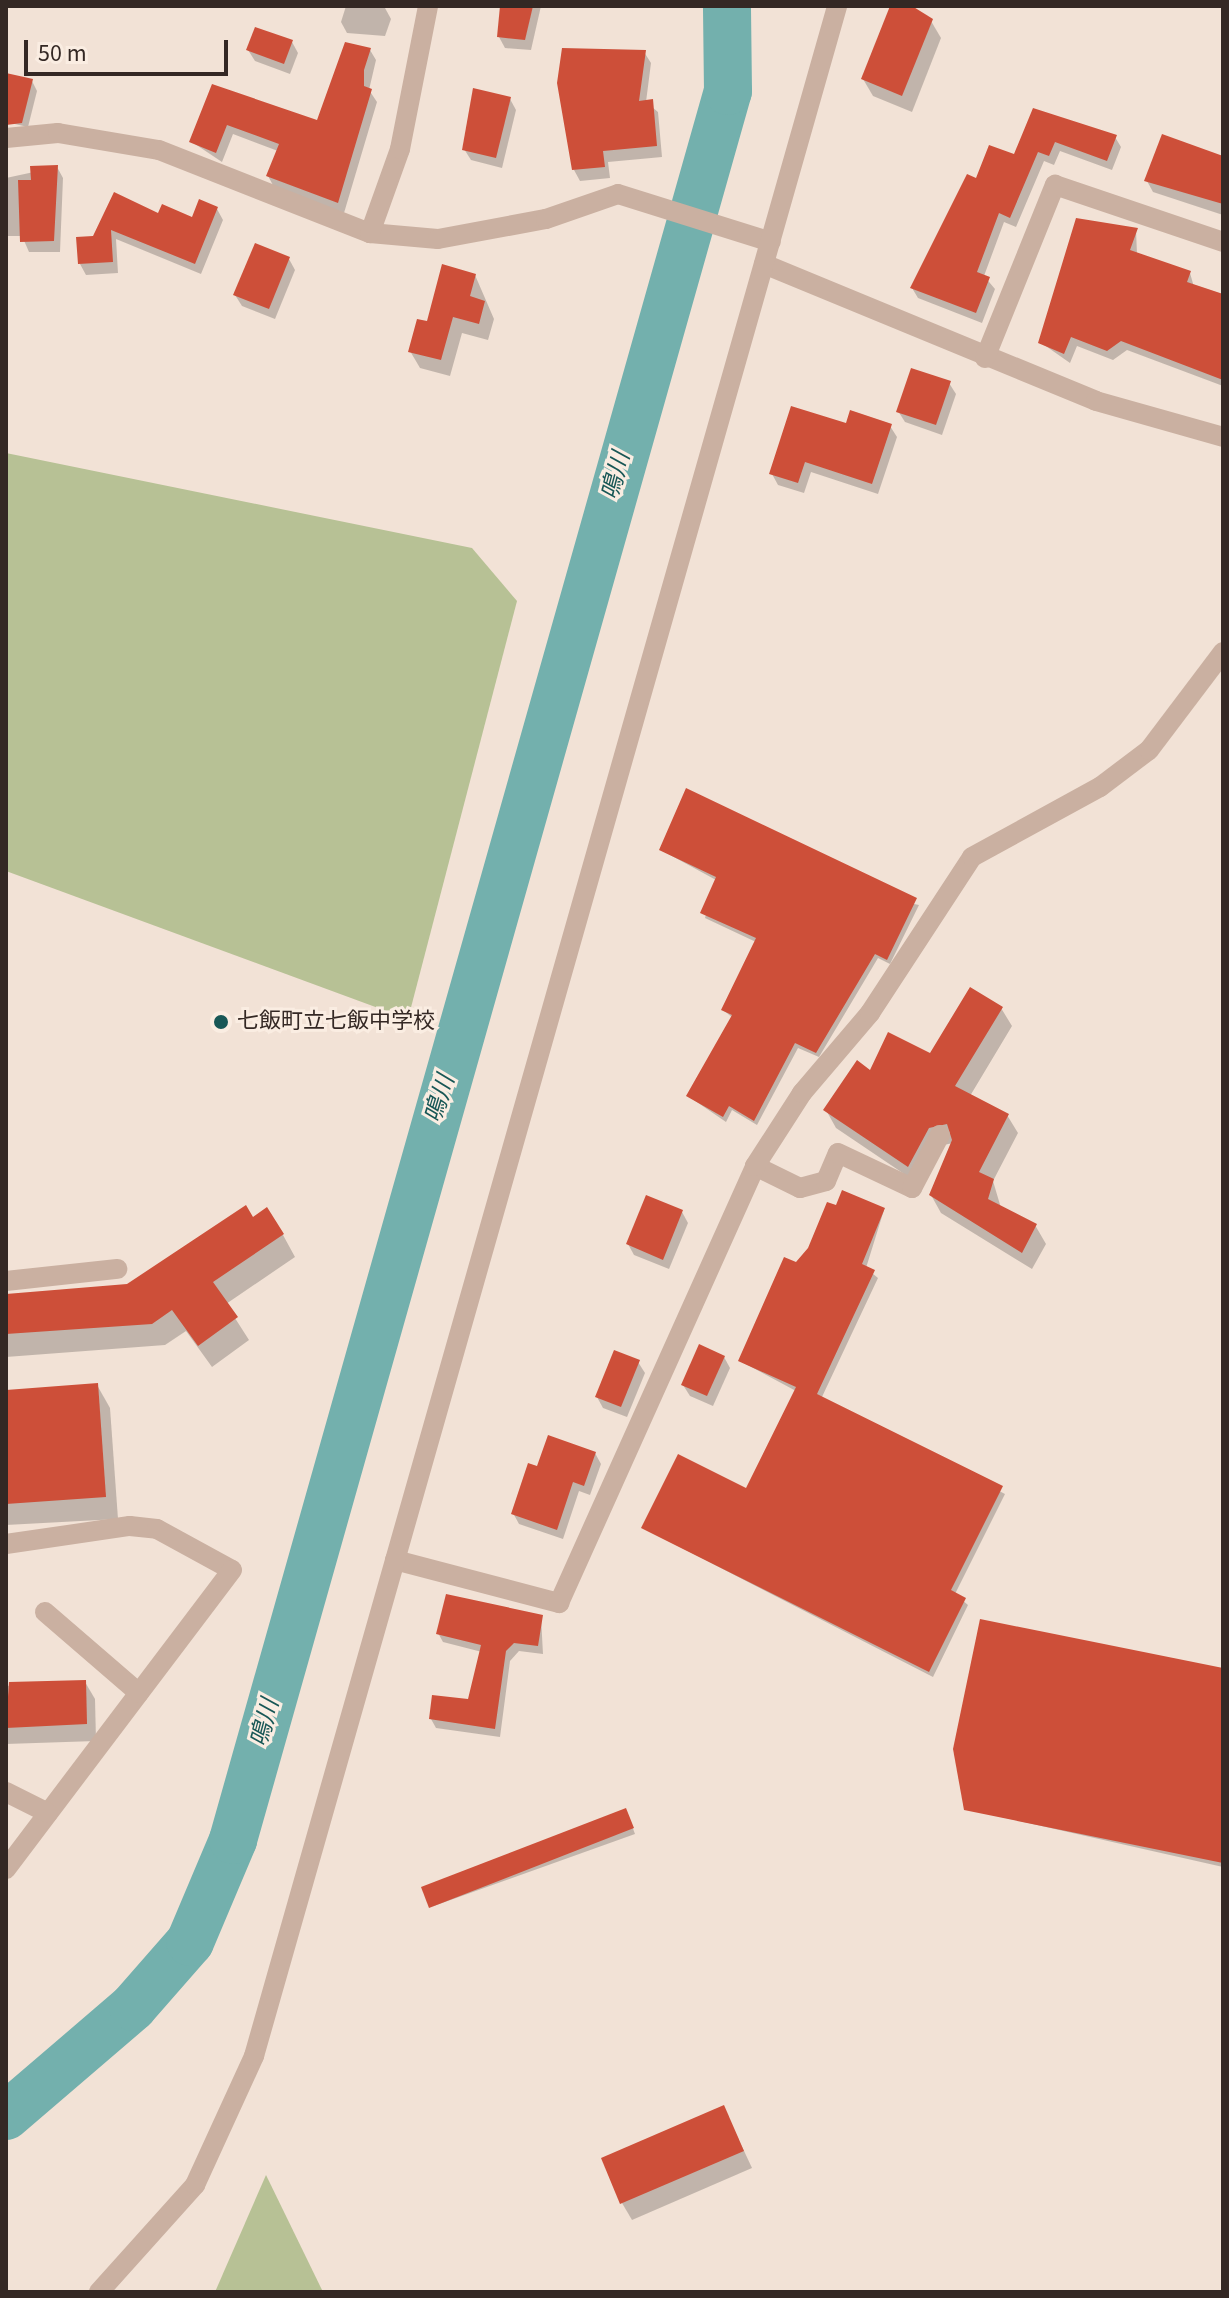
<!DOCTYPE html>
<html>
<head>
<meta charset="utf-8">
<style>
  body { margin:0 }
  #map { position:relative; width:1229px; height:2298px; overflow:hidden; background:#f2e2d6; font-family:"Source Sans 3","Noto Sans JP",sans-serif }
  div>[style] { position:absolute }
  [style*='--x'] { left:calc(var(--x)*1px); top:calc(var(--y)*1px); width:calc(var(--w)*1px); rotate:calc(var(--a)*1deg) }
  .green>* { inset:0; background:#b7c195 }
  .shadow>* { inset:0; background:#0003 }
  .river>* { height:48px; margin:-24px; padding:0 24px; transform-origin:24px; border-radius:24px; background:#73b0ad }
  .building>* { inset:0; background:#cd4f39 }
  .minor>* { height:20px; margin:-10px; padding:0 10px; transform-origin:10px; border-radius:10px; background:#cab0a1 }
  .dots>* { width:22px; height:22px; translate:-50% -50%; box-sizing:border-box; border:4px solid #faede2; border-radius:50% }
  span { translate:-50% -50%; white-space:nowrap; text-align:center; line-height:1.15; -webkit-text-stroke:6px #faede2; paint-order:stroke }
  .poi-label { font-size:22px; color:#342824 }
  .left { translate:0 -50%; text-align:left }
  .water-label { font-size:24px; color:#185756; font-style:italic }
  .frame { position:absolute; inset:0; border:8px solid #342824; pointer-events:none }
  .scale { position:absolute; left:24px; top:40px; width:204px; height:36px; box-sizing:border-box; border:4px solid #342824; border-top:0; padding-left:10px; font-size:24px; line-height:28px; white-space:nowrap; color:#342824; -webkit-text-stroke:6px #faede2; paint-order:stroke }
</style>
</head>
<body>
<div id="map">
  <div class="green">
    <div style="clip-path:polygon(6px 453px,472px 548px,517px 601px,408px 1019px,6px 871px)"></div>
    <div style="clip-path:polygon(266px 2175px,323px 2292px,215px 2292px)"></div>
  </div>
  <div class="shadow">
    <div style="clip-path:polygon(346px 6px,385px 8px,391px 19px,385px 36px,347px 33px,341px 22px)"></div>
    <div style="clip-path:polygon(503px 6px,541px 6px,531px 50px,505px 48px,499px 37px)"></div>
    <div style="clip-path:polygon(892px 6px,931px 21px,941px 38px,912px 112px,873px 96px,863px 79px)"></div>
    <div style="clip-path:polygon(292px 42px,298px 53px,290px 74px,255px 61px,248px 50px)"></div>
    <div style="clip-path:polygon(370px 50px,376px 60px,369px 90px,377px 102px,344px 213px,274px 187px,268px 176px,278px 151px,233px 134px,222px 162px,192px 142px,213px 87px,318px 122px)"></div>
    <div style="clip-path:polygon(644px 52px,651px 63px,646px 102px,658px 112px,662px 157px,608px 162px,610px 178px,580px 181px,574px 170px)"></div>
    <div style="clip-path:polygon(6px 75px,32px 81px,37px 91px,28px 127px,6px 122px)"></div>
    <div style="clip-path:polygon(510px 99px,516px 110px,502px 168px,471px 160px,464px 149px)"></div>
    <div style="clip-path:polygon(1034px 111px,1115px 137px,1121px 147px,1112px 170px,1060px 151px,1054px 165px,1044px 161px,1016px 227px,1004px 222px,984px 276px,995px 289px,982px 323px,918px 298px,912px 288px,978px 181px,1015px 157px)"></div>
    <div style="clip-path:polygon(1223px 158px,1223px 215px,1153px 192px,1147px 181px)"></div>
    <div style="clip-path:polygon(57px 167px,63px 178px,60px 252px,29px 252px,22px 236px,6px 236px,6px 178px)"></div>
    <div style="clip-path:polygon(115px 194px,159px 216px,193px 219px,217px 209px,223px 220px,201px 274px,116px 239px,118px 273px,86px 275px,80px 264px)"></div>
    <div style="clip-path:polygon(1136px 230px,1137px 254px,1190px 273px,1194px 287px,1223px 297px,1223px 386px,1127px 350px,1113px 360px,1077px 346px,1070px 363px,1040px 342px)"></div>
    <div style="clip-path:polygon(289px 259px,295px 270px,275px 319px,242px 306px,235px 295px)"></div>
    <div style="clip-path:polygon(475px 275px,494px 319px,488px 340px,462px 333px,450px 376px,420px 368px,410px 351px)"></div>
    <div style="clip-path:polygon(949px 383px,956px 394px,942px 435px,905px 422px,898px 411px)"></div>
    <div style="clip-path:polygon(847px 426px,890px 426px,897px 437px,878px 494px,811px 472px,804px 493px,778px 485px,772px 474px)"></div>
    <div style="clip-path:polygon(661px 850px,919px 905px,890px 964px,878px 958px,819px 1057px,798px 1048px,757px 1125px,732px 1110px,726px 1122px,688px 1096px,733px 1018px,723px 1010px,756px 942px,705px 918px,716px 880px)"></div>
    <div style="clip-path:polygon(1001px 1008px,1012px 1026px,970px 1096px,1007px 1115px,1018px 1133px,993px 1181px,1001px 1208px,1035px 1225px,1046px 1244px,1032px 1269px,941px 1213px,931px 1195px,953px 1143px,939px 1146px,919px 1184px,836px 1128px,826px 1110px,871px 1073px,930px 1055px)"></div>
    <div style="clip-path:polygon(884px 1210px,866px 1268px,878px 1278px,821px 1399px,1005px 1494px,955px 1594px,968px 1605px,933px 1677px,643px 1528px,747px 1491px,796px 1391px,740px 1361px,796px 1264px)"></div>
    <div style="clip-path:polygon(682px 1212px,688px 1223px,669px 1269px,634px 1255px,628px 1244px)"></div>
    <div style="clip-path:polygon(253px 1219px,283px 1235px,295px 1257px,226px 1304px,249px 1340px,212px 1367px,186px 1331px,165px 1345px,6px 1357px,6px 1296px,127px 1286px)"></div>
    <div style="clip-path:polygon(724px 1357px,730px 1368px,713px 1406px,690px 1396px,683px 1385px)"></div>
    <div style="clip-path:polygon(638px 1362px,645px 1373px,627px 1417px,603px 1408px,597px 1397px)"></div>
    <div style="clip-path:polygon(97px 1385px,110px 1408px,118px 1519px,6px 1525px,6px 1392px)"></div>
    <div style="clip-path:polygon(595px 1453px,601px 1464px,590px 1495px,579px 1491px,563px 1539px,519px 1524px,513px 1513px,539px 1468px)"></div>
    <div style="clip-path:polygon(541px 1617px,543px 1654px,519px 1651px,510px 1661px,500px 1737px,436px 1728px,431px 1719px,470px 1701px,482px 1652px,443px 1642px,438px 1633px)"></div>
    <div style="clip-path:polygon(1223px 1670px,1223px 1867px,966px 1809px)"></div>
    <div style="clip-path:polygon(85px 1682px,95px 1699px,96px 1741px,6px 1744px,6px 1686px)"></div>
    <div style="clip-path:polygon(628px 1815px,635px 1834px,431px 1907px)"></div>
    <div style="clip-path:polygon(724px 2108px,752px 2168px,632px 2220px,622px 2203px)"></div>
  </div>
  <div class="river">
    <div style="--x:6;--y:2116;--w:167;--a:-40.6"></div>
    <div style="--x:133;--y:2007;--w:86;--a:-48.8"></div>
    <div style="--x:190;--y:1942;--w:111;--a:-67.1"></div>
    <div style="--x:233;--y:1840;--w:1818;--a:-74.2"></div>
    <div style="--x:728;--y:91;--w:85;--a:-90.7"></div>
  </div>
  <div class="building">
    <div style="clip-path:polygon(500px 6px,533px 6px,525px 40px,497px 37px)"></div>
    <div style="clip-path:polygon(890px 6px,912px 6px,933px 19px,902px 96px,861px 79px)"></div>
    <div style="clip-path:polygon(255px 27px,293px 40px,284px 64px,246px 50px)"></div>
    <div style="clip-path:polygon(345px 42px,371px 48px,364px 70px,364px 86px,372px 89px,338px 203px,266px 176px,279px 144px,227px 125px,216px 153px,189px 142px,212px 84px,317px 120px)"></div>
    <div style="clip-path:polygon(562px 48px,646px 50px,639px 101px,653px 99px,657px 146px,603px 151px,605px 167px,572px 170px,557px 83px)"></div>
    <div style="clip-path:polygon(6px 73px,33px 79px,22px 123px,6px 125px)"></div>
    <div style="clip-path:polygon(473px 88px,511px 97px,496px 158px,462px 150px)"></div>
    <div style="clip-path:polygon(1033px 108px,1117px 135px,1107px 161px,1055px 142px,1049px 156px,1038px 152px,1010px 218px,999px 213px,977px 272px,990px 277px,976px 313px,910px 288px,967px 174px,976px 178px,989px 145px,1014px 154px)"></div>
    <div style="clip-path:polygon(1162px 134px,1223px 156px,1223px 204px,1144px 181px)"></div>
    <div style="clip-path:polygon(58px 165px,54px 241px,20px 242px,18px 180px,31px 180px,30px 166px)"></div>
    <div style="clip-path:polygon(114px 192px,158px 213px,162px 204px,192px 217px,199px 199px,218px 207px,195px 264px,111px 230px,113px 262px,78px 264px,76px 237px,93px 236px)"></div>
    <div style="clip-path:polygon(1076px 218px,1138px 228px,1130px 250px,1191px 271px,1187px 282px,1223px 294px,1223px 380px,1121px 341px,1107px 351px,1071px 337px,1064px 354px,1038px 343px)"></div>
    <div style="clip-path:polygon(255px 243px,290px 257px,269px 309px,233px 295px)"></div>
    <div style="clip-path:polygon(442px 264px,476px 274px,470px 296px,485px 301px,479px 324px,453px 317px,441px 360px,408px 352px,417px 319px,427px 321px)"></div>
    <div style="clip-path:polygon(911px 368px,951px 381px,936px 425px,896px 412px)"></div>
    <div style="clip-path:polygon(791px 406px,846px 423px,850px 410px,892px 424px,872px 484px,805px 462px,798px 483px,769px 474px)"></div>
    <div style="clip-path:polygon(686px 788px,917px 898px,887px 960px,875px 954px,816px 1053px,795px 1043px,754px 1121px,729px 1106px,723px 1117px,686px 1096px,732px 1015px,721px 1010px,756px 938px,700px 913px,716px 877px,659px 850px)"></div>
    <div style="clip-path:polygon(970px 987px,1003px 1007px,955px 1086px,1009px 1114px,979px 1172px,994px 1179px,988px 1199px,1037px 1224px,1022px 1253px,929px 1195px,952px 1140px,947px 1124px,929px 1128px,908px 1167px,823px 1110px,857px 1060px,870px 1070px,888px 1032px,930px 1053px)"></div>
    <div style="clip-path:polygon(842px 1190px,885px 1208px,862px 1264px,875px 1270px,817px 1394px,1003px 1486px,951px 1590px,966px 1598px,929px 1672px,641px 1528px,678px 1454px,746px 1488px,796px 1387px,738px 1361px,784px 1257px,796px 1262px,808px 1248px,827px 1202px,836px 1205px)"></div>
    <div style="clip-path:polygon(646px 1195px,683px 1210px,663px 1260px,626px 1244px)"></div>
    <div style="clip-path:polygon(246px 1205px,253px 1217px,267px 1207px,284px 1234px,213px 1282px,238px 1317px,198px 1346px,172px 1310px,152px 1324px,6px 1334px,6px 1294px,127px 1284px)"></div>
    <div style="clip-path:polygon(699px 1344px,725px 1356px,707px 1396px,681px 1385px)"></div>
    <div style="clip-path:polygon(614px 1350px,640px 1360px,621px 1407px,595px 1397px)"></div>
    <div style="clip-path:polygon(98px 1383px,106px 1497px,6px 1504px,6px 1390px)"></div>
    <div style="clip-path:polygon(548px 1435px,596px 1452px,584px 1486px,573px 1482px,557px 1530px,511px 1514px,528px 1463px,537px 1466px)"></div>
    <div style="clip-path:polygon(446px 1594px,543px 1615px,538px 1646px,514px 1643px,506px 1651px,495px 1729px,429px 1719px,432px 1695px,468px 1699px,481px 1645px,436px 1634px)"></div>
    <div style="clip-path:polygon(980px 1619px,1223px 1668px,1223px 1863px,964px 1810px,953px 1749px)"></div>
    <div style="clip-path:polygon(86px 1680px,87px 1724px,6px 1728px,9px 1682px)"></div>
    <div style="clip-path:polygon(626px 1808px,634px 1828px,429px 1908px,421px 1887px)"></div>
    <div style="clip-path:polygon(724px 2105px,744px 2151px,620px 2204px,601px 2158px)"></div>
  </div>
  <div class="minor">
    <div style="--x:6;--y:138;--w:52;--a:-5.5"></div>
    <div style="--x:58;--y:133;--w:102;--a:9.6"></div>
    <div style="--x:159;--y:150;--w:227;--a:21.5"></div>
    <div style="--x:370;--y:233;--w:68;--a:5"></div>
    <div style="--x:438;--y:239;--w:110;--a:-10.5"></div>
    <div style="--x:546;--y:219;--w:76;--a:-19.1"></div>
    <div style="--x:618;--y:194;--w:160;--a:17.4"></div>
    <div style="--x:370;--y:233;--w:89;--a:-70.3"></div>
    <div style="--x:400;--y:149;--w:146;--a:-78.9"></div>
    <div style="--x:764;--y:264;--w:359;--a:22.4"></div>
    <div style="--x:1096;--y:401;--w:132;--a:15.8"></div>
    <div style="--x:985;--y:358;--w:187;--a:-68"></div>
    <div style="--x:1055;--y:185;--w:177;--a:18.7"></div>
    <div style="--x:755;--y:1166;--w:50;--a:26.1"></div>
    <div style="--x:800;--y:1188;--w:27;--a:-15"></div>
    <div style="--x:826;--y:1181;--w:30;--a:-67"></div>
    <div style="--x:838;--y:1153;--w:82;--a:25.3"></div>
    <div style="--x:912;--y:1188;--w:60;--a:-62.2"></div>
    <div style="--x:6;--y:1281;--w:112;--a:-6.2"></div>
    <div style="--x:6;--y:1544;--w:125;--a:-8.3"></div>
    <div style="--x:130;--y:1526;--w:27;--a:6"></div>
    <div style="--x:157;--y:1529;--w:85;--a:28.7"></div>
    <div style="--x:232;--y:1570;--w:375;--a:127.1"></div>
    <div style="--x:395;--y:1560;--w:170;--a:14.7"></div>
    <div style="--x:559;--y:1603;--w:479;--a:-65.8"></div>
    <div style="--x:755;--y:1166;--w:87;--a:-57.2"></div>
    <div style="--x:802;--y:1093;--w:105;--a:-49.6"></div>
    <div style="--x:870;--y:1013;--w:186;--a:-56.8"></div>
    <div style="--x:972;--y:857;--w:146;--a:-28.7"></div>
    <div style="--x:1100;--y:787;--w:61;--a:-37.1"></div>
    <div style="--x:1149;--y:750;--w:123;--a:-52.9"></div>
    <div style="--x:45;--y:1612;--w:124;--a:40.8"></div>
    <div style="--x:6;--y:1792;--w:47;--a:26.6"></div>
    <div style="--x:99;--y:2292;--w:144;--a:-48.1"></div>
    <div style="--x:195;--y:2185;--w:142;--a:-65.4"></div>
    <div style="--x:254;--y:2056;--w:2131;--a:-74.12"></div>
  </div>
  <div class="dots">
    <div style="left:221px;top:1022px;background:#185756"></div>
  </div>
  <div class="poi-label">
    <span class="left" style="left:237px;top:1022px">七飯町立七飯中学校</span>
  </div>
  <div class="water-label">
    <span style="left:616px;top:476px;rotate:-75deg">鳴川</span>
    <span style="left:440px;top:1099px;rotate:-73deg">鳴川</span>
    <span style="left:265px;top:1723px;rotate:-75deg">鳴川</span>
  </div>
  <div class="frame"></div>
  <div class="scale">50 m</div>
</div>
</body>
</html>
